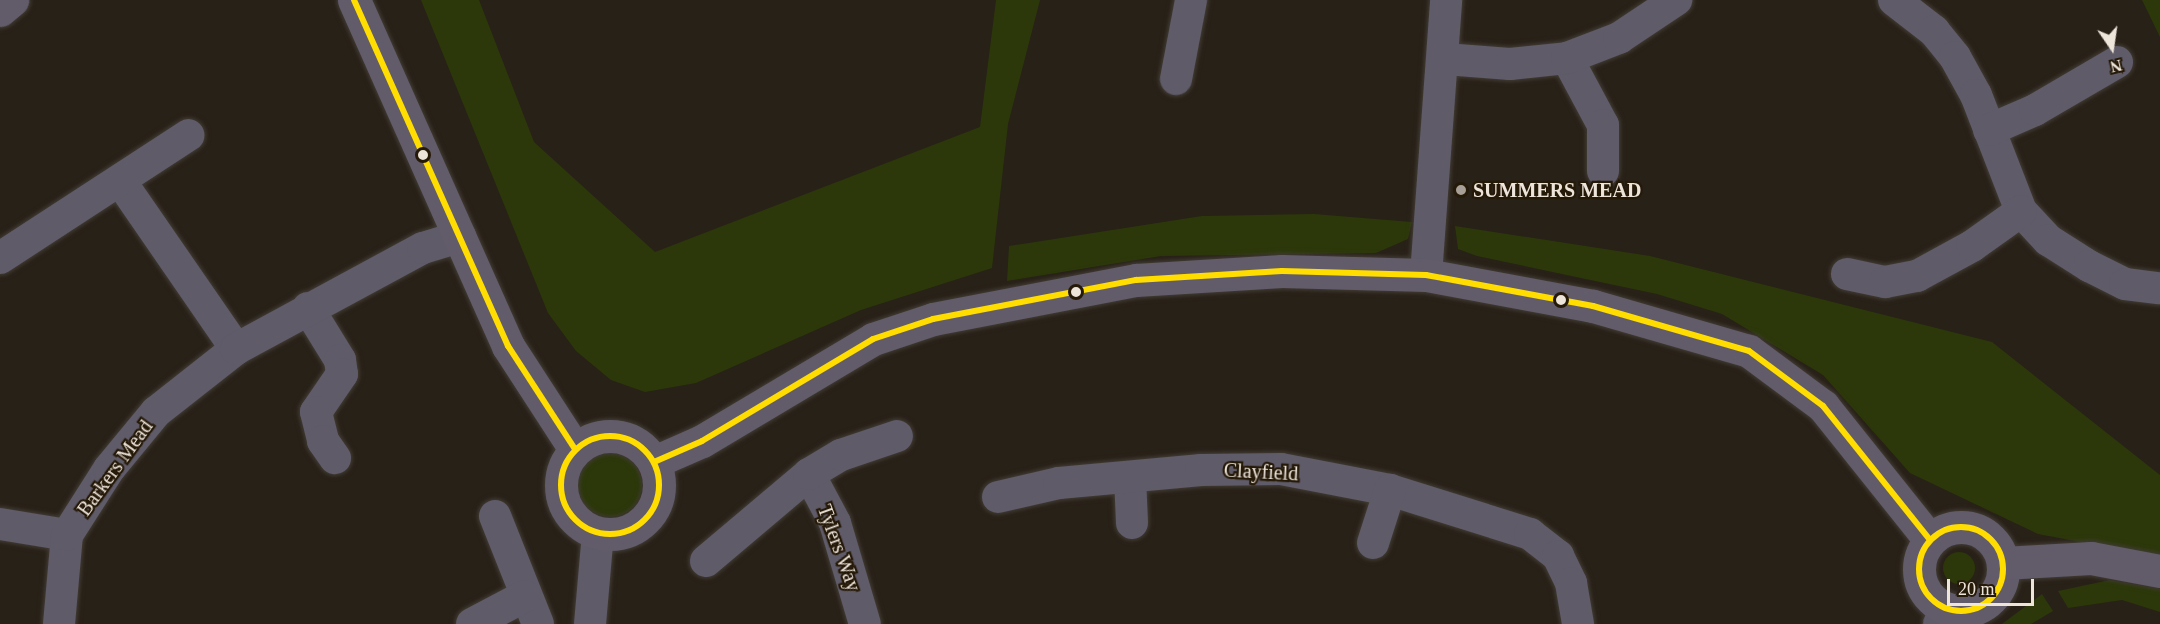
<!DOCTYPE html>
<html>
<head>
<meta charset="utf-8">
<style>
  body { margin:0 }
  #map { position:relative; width:2160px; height:624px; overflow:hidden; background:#282118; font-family:Georgia,serif }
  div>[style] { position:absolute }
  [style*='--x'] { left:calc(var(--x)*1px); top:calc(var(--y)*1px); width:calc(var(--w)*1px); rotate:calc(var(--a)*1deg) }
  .green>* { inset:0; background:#2c380a }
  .round { border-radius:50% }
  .roads { filter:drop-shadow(0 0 2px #423c35) drop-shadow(0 0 2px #423c35) }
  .street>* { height:32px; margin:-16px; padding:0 16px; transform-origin:16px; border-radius:16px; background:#5f5b69 }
  .secondary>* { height:33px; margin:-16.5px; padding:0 16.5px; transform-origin:16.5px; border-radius:16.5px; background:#625c6a }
  .secondary>.ring { margin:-16.5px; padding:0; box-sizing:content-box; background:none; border:33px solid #625c6a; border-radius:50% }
  .bus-1>* { height:6px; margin:-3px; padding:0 3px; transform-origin:3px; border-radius:3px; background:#fd0 }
  .bus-1>.ring { margin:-3px; padding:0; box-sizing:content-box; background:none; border:6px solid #fd0; border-radius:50% }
  .dots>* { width:16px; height:16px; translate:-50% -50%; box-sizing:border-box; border:3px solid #251908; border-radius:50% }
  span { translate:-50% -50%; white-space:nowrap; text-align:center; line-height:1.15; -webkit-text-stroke:4.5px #251908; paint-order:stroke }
  .poi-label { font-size:20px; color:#ede4da; font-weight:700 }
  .left { translate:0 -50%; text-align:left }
  .street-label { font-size:20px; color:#ede4da }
  .north { position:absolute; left:2082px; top:18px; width:60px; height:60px; -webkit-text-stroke:4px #251908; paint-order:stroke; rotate:167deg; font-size:16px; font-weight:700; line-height:24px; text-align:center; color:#ede4da }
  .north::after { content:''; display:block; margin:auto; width:21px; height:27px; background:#ede4da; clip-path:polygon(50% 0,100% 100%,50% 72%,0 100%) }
  .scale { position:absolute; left:1947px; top:579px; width:87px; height:27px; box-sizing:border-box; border:3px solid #ede4da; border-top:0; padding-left:8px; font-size:18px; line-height:21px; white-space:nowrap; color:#ede4da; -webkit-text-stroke:4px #251908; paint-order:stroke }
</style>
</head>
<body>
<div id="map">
  <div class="green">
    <div style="clip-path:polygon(421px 0,479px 0,534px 142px,655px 252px,980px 127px,996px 0,1040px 0,1008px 124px,992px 268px,861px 310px,696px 383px,645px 392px,611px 380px,576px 351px,548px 313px)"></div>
    <div style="clip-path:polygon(2142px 0,2160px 0,2160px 37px)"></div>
    <div style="clip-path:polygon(1314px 214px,1412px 222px,1408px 239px,1376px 253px,1161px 256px,1007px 281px,1009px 246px,1202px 216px)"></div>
    <div style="clip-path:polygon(1455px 226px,1650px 256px,1992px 342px,2160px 475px,2160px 557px,2038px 534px,1910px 473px,1823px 375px,1722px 314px,1657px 294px,1477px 256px,1458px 249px)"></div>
    <div class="round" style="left:578px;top:453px;width:64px;height:64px"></div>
    <div class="round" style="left:1943px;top:552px;width:32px;height:32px"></div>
    <div style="clip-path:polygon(2110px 580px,2160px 589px,2160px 612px,2122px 600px,2068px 608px,2058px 591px)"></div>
    <div style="clip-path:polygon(2042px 594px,2053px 611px,2031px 624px,2002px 624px)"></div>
  </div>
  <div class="roads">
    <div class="street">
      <div style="--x:1894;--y:0;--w:51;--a:37.8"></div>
      <div style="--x:1934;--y:31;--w:33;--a:51"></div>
      <div style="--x:1955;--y:57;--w:43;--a:61.1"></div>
      <div style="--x:1976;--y:95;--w:124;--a:68.8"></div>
      <div style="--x:2021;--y:211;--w:40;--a:47"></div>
      <div style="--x:2048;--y:240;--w:49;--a:32.4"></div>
      <div style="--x:2089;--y:266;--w:40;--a:26.6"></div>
      <div style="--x:2125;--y:284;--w:35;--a:7"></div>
      <div style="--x:1567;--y:58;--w:76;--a:61.8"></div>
      <div style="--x:1603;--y:125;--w:46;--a:90"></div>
      <div style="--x:1445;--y:59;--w:65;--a:4.4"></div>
      <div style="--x:1510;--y:64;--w:57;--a:-6"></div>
      <div style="--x:1567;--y:58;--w:56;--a:-21"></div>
      <div style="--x:1619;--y:38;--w:69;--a:-33.7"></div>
      <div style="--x:1176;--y:79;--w:80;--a:-79.2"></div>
      <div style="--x:1989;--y:130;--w:50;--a:-23.5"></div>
      <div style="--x:2035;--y:110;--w:95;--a:-30.3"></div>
      <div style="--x:121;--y:182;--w:203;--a:55.4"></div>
      <div style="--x:0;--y:258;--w:225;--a:-33.1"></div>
      <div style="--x:1847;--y:274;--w:39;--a:12"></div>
      <div style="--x:1885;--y:282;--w:33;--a:-11"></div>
      <div style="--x:1917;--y:276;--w:63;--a:-28.6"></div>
      <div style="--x:1972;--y:246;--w:60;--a:-35.5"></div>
      <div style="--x:1426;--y:275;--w:276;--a:-85.8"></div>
      <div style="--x:308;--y:308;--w:61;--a:58.4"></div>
      <div style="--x:340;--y:360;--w:14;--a:82"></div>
      <div style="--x:342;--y:374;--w:46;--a:124.4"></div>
      <div style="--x:316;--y:412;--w:30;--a:76"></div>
      <div style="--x:323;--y:441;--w:21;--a:55"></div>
      <div style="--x:809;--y:474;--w:55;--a:62"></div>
      <div style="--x:835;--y:523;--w:105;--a:73.5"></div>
      <div style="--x:1130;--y:477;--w:46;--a:87.5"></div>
      <div style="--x:998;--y:497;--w:63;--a:-12.9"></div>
      <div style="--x:1059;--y:483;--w:143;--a:-5.2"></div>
      <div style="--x:1201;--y:470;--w:80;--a:-0.7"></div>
      <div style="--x:1281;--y:469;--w:111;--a:10.9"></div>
      <div style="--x:1390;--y:490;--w:147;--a:17.4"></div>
      <div style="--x:1530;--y:534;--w:36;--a:38"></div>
      <div style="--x:1558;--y:556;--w:30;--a:64"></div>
      <div style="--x:1571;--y:583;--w:42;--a:80.3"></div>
      <div style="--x:495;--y:516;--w:116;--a:68.3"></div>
      <div style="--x:0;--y:524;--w:68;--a:9.3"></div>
      <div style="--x:1373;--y:543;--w:56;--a:-72.2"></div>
      <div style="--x:706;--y:561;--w:135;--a:-40.2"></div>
      <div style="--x:809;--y:474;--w:37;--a:-31"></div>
      <div style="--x:841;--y:455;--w:59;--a:-18.7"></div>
      <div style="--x:59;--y:624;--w:89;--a:-84.9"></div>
      <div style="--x:67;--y:535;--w:78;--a:-57.5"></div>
      <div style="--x:109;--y:469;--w:74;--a:-50.5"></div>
      <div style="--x:156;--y:412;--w:102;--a:-38.2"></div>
      <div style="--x:236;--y:349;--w:213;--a:-28.4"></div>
      <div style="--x:423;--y:248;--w:39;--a:-17"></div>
      <div style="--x:472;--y:624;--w:60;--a:-27.8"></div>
      <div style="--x:590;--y:624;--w:91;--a:-85"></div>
      <div style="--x:1939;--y:624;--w:17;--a:-65"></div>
    </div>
    <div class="secondary">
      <div style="--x:354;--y:0;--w:379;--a:66"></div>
      <div style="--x:508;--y:346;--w:123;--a:57"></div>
      <div style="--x:0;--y:10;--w:16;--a:-40"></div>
      <div class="ring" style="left:561px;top:436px;width:65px;height:65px"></div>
      <div style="--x:654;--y:462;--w:52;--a:-23.6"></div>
      <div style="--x:702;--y:441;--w:199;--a:-30.8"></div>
      <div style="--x:873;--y:339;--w:63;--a:-18.4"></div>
      <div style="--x:933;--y:319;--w:207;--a:-10.9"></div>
      <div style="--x:1136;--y:280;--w:146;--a:-3.5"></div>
      <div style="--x:1282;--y:271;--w:144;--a:1.6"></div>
      <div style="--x:1426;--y:275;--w:170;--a:10.5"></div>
      <div style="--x:1593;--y:306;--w:162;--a:16.1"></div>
      <div style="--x:1749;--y:351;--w:92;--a:36.6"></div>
      <div style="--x:1823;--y:406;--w:171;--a:51.4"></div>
      <div class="ring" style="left:1919px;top:527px;width:51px;height:51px"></div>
      <div style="--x:2003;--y:563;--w:88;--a:-3.3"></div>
      <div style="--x:2091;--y:558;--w:70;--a:10.7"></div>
    </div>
  </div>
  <div class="bus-1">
    <div style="--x:354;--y:0;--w:379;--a:66"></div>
    <div style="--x:508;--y:346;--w:123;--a:57"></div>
    <div class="ring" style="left:561px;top:436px;width:92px;height:92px"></div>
    <div style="--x:654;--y:462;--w:52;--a:-23.6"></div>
    <div style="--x:702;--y:441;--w:199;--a:-30.8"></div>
    <div style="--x:873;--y:339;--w:63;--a:-18.4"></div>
    <div style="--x:933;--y:319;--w:207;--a:-10.9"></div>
    <div style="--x:1136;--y:280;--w:146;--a:-3.5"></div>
    <div style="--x:1282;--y:271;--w:144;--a:1.6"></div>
    <div style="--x:1426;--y:275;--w:170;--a:10.5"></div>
    <div style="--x:1593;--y:306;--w:162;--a:16.1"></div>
    <div style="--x:1749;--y:351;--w:92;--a:36.6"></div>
    <div style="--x:1823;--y:406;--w:171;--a:51.4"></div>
    <div class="ring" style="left:1919px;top:527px;width:78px;height:78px"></div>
  </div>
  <div class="dots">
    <div style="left:423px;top:155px;background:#ede4da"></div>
    <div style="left:1461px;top:190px;background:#a8a096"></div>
    <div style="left:1076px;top:292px;background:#ede4da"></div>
    <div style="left:1561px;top:300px;background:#ede4da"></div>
  </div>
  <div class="poi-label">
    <span class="left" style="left:1473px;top:190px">SUMMERS MEAD</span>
  </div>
  <div class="street-label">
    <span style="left:115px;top:468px;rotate:-54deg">Barkers Mead</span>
    <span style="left:1261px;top:472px;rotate:3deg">Clayfield</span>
    <span style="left:839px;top:548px;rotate:70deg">Tylers Way</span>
  </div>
  <div class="north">N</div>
  <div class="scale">20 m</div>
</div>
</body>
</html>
